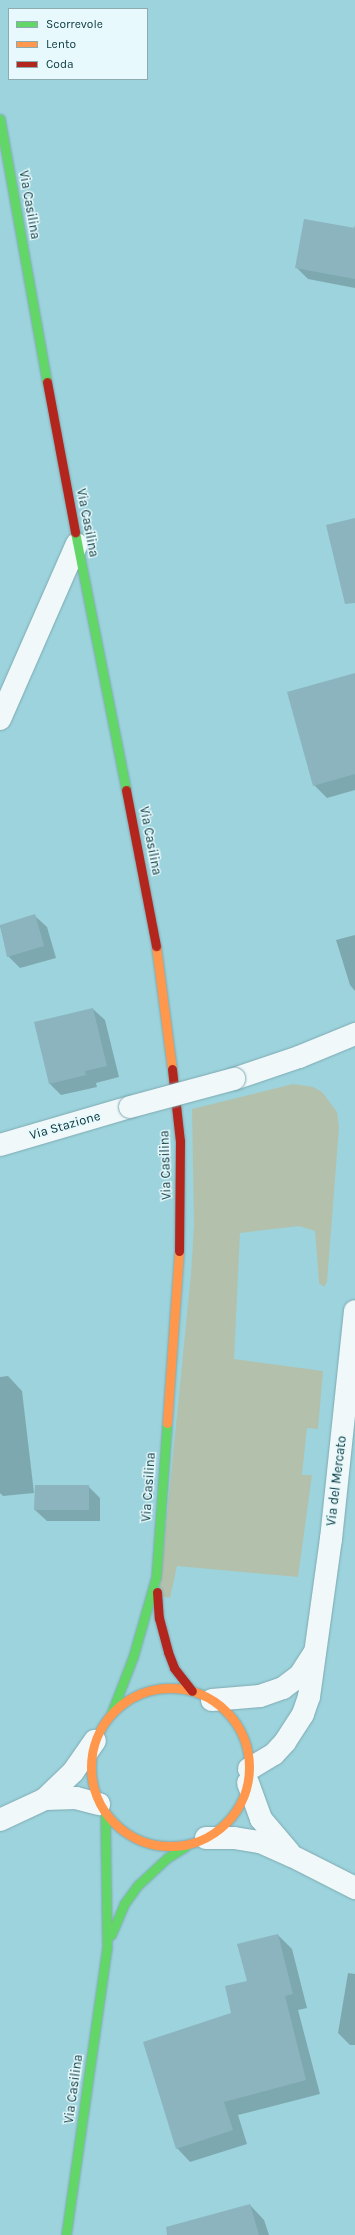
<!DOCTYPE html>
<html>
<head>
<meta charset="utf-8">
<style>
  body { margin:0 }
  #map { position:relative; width:355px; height:2235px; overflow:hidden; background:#9dd3dc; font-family:Karla,sans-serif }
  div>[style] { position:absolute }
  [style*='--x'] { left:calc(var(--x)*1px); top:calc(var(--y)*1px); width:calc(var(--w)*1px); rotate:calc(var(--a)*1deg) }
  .green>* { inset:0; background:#b3c1ac }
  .shadow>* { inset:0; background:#0003 }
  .building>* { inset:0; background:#8bb4bf }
  .roads { filter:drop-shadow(0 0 1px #7eaab2) drop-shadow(0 0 1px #7eaab2) }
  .street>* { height:22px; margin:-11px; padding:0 11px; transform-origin:11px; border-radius:11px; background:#f0f8fa }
  .fast>* { height:9px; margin:-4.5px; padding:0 4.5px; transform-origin:4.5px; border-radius:4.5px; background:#63d668 }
  .slow>* { height:9px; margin:-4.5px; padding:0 4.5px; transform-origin:4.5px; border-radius:4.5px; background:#ff974d }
  .slow>.ring { margin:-4.5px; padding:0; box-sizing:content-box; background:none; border:9px solid #ff974d; border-radius:50% }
  .jam>* { height:9px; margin:-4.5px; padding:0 4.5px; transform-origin:4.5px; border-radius:4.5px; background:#b3261e }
  .bridges { filter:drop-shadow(0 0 1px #7eaab2) drop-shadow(0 0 1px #7eaab2) }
  .street-bridge>* { height:22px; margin:-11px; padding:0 11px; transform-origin:11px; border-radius:11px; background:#f0f8fa }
  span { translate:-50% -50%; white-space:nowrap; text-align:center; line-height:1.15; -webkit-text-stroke:3px #e7f9fc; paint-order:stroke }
  .street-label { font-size:13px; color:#06353c }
  .legend { position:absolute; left:8px; top:8px; width:140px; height:72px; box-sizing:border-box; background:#e7f9fc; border:1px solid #8dabaf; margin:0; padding:5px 7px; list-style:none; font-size:12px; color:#06353c }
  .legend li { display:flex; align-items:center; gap:8px; height:20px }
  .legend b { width:20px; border:1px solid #8dabaf }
</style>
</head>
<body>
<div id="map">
  <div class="green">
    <div style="clip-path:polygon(293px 1084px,313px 1087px,322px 1092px,337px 1112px,339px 1128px,327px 1282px,324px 1287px,319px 1283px,315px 1231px,299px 1226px,240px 1233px,234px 1359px,323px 1371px,318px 1429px,307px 1428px,302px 1475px,312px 1475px,298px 1577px,177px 1566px,170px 1598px,159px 1596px,191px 1274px,194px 1225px,192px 1109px)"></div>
  </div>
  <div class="shadow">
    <div style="clip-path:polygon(355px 225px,355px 288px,308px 279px,296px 267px,354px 229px)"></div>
    <div style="clip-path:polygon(355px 674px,355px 790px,327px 798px,314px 785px)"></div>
    <div style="clip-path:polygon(35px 916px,47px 927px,56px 958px,20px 968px,8px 956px,0 926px)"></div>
    <div style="clip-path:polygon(355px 935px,355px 991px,350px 985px,336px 940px)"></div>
    <div style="clip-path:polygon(93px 1009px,105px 1020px,119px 1077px,96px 1083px,97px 1087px,61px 1095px,50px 1084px)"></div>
    <div style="clip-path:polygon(8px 1376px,22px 1391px,34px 1493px,3px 1496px,0 1493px,0 1377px)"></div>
    <div style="clip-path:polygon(88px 1486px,100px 1498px,100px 1521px,47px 1521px,35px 1510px)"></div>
    <div style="clip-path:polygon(278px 1935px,292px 1949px,307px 2008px,298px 2010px,320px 2094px,238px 2115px,247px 2144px,190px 2162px,177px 2148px,232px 2014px,248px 1981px)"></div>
    <div style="clip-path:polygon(348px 1973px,355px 1974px,355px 2045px,350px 2045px,338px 2033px)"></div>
    <div style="clip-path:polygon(250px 2205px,264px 2220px,269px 2235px,172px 2235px)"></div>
  </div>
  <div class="building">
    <div style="clip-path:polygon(304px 219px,355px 228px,355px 279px,295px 268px)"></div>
    <div style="clip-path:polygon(355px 518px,355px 603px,345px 604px,326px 525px)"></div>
    <div style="clip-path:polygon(355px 673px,355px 774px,313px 786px,287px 692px)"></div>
    <div style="clip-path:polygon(35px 914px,44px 946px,7px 957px,0 925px)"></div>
    <div style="clip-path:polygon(93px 1008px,107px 1066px,85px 1071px,86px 1075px,49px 1084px,34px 1022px)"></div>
    <div style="clip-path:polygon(35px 1485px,89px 1485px,89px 1510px,34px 1510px)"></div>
    <div style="clip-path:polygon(278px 1934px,293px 1994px,285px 1996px,306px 2080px,224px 2102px,233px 2130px,176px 2149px,143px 2042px,231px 2013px,225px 1986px,247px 1981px,237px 1944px)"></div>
    <div style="clip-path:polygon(250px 2204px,259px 2235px,167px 2235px,166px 2227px)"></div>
  </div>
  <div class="roads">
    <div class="street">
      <div style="--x:0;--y:719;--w:191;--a:-66.3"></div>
      <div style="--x:234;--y:1079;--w:69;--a:-18.7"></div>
      <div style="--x:299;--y:1057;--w:61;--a:-22.3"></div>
      <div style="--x:0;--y:1145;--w:135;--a:-16.3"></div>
      <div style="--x:212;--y:1700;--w:48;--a:-4.8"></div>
      <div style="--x:260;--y:1696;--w:24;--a:-19"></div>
      <div style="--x:283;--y:1688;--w:21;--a:-37"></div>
      <div style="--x:300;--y:1675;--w:27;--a:-57"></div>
      <div style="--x:249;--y:1769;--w:29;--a:-31"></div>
      <div style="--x:274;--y:1754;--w:16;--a:-47"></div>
      <div style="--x:285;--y:1742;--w:33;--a:-57"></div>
      <div style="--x:303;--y:1714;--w:18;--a:-71"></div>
      <div style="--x:309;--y:1697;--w:160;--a:-82.1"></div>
      <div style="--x:331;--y:1539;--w:229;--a:-84"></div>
      <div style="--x:248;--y:1783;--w:38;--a:70"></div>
      <div style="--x:261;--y:1819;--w:43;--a:49.7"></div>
      <div style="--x:45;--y:1799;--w:31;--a:-2"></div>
      <div style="--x:76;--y:1798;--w:24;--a:15"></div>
      <div style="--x:0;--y:1820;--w:50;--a:-25"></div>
      <div style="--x:45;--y:1799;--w:39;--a:-44"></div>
      <div style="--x:73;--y:1772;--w:38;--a:-55"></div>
      <div style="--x:206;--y:1838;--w:28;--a:0"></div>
      <div style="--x:234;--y:1838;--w:26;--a:9"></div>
      <div style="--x:260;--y:1842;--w:35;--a:24"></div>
      <div style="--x:292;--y:1856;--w:71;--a:26.9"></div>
    </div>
    <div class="fast">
      <div style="--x:0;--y:119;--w:267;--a:79.9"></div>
      <div style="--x:75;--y:532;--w:263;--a:78.8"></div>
      <div style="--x:111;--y:1714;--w:61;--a:-68.9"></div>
      <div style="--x:133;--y:1657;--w:83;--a:-74"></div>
      <div style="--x:156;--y:1577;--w:154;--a:-85.9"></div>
      <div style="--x:111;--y:1935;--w:34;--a:-67"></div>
      <div style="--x:124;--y:1904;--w:24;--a:-54"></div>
      <div style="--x:138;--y:1885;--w:40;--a:-43"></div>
      <div style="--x:167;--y:1858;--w:22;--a:-32"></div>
      <div style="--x:66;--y:2235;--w:290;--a:-81.9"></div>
      <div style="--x:107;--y:1948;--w:135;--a:-90.8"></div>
    </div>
    <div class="slow">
      <div style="--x:156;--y:946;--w:124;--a:82.6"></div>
      <div style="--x:167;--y:1423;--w:172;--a:-86"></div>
      <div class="ring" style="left:91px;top:1688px;width:149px;height:149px"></div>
    </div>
    <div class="jam">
      <div style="--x:47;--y:382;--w:153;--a:79.4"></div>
      <div style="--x:126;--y:790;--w:159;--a:79.1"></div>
      <div style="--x:172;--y:1069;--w:72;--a:83.7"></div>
      <div style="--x:180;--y:1141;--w:110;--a:90.5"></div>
      <div style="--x:157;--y:1592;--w:26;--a:86"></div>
      <div style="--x:159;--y:1618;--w:35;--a:75"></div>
      <div style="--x:168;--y:1652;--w:17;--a:69"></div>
      <div style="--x:174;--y:1668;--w:29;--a:52"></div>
    </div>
  </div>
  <div class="bridges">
    <div class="street-bridge">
      <div style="--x:130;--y:1107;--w:108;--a:-15.1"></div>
    </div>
  </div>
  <div class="street-label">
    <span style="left:29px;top:205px;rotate:80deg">Via Casilina</span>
    <span style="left:87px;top:523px;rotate:79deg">Via Casilina</span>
    <span style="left:150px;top:841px;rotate:79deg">Via Casilina</span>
    <span style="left:65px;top:1126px;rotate:-16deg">Via Stazione</span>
    <span style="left:166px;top:1165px;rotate:-92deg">Via Casilina</span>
    <span style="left:337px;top:1481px;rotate:-83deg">Via del Mercato</span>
    <span style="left:149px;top:1487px;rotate:-86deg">Via Casilina</span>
    <span style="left:74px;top:2089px;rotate:-82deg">Via Casilina</span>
  </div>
  <ul class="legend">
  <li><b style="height:5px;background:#63d668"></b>Scorrevole</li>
  <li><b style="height:5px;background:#ff974d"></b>Lento</li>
  <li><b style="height:5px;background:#b3261e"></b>Coda</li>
  </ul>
</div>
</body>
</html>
